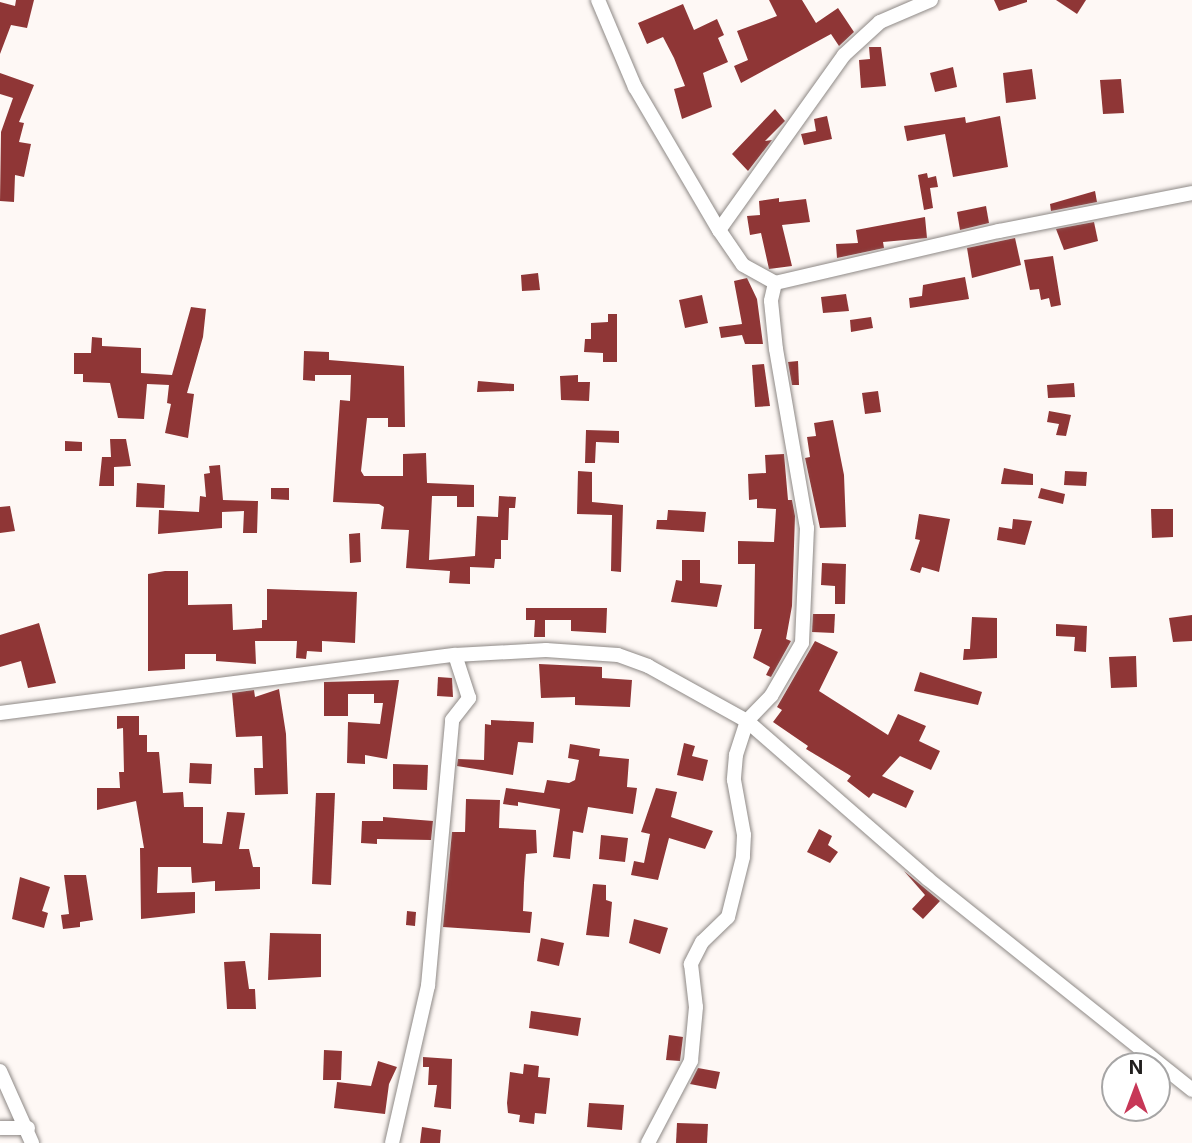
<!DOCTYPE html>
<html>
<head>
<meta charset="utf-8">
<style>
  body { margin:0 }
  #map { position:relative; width:1192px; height:1143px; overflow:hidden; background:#fef8f5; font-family:Inter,sans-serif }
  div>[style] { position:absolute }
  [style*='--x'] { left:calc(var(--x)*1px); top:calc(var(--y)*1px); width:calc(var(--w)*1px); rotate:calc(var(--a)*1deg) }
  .building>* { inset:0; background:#8f3636 }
  .roads { filter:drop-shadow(0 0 2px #8e8986) drop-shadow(0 0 2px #8e8986) }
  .street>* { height:14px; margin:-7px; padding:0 7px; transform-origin:7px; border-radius:7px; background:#fff }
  span { translate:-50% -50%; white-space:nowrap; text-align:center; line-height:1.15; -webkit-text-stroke:7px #fff; paint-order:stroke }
  .north { position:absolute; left:1101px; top:1052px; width:70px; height:70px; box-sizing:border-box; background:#fff; border:2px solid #a6a5a5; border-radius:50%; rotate:0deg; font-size:19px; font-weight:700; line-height:28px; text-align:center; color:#211f1e }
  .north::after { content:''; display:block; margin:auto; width:24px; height:32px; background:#c73757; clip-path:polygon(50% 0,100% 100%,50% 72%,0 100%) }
</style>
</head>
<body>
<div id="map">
  <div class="building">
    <div style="clip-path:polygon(16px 0,34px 0,27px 28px,11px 25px,0 54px,0 2px,15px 6px)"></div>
    <div style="clip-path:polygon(769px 0,802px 0,816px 23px,838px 8px,854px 32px,839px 46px,831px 34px,741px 83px,734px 66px,748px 60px,737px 31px,777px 16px)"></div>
    <div style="clip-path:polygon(994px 0,1027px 0,1027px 2px,999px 11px)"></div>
    <div style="clip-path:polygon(1056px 0,1086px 0,1077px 14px)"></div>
    <div style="clip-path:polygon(683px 4px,694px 30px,717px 19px,724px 35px,718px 38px,728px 62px,703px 73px,712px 107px,682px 119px,674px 89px,685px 86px,674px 58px,663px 37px,647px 44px,638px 23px)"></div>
    <div style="clip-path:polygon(869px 47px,881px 47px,886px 86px,861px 88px,859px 60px,870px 59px)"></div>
    <div style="clip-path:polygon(953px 67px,957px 87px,935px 92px,930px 73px)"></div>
    <div style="clip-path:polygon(1032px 69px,1036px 99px,1006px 103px,1003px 73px)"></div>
    <div style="clip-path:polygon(0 73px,34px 85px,19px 122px,24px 123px,19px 142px,31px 144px,24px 177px,15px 175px,14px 202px,0 201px,1px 132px,13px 98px,0 94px)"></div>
    <div style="clip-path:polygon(1121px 79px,1124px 113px,1103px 114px,1100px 80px)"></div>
    <div style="clip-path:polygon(775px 109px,785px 121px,765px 141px,772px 140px,748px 171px,732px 154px)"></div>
    <div style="clip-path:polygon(827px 116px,832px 139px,804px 145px,801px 134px,816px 131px,814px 119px)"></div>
    <div style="clip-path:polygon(1000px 116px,1008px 167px,953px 177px,945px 134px,907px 141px,904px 126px,965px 117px,966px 123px)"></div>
    <div style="clip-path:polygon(927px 173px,928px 178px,936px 176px,938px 187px,930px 188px,933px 208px,924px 210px,918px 175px)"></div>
    <div style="clip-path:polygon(1095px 191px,1097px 202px,1051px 211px,1050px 204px)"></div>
    <div style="clip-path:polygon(779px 198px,779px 202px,806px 199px,810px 222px,782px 225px,792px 266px,769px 269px,761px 233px,750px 235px,747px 216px,760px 215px,759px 201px)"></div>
    <div style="clip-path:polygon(986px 206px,989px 223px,960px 230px,957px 212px)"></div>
    <div style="clip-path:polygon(925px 217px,927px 238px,883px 242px,884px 248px,837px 258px,836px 244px,858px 243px,856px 230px)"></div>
    <div style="clip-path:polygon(1094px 222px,1098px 241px,1064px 250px,1056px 229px)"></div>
    <div style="clip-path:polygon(1015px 238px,1021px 265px,972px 278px,967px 248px)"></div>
    <div style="clip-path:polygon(1053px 256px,1061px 305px,1051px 307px,1049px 298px,1041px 300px,1039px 289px,1030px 290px,1024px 260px)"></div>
    <div style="clip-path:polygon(538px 273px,540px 290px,522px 291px,521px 275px)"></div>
    <div style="clip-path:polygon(965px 277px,969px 299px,910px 308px,909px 298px,922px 296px,923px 285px)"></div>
    <div style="clip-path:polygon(747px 278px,757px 299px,763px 344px,745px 344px,742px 335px,721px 338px,719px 327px,742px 324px,734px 281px)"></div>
    <div style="clip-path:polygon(846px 294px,849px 311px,823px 313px,821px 297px)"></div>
    <div style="clip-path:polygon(702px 295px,708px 323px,685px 328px,679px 300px)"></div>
    <div style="clip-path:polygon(191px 307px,206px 309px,203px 337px,187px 393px,194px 394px,188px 438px,165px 433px,171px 404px,167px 403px,169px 385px,147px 384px,144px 419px,118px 418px,110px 383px,83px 382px,83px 374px,74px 374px,74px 353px,91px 353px,92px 337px,102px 338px,102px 346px,141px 348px,141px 373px,172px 375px)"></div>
    <div style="clip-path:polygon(608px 314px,617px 314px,617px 362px,603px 362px,603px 353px,584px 352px,585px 339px,591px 339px,591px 323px,608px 322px)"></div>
    <div style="clip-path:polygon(871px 317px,873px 328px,851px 332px,850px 320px)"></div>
    <div style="clip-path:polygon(304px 351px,329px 352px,329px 360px,404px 366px,405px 427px,388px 427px,388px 418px,367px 418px,361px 471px,364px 476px,403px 476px,403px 454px,426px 453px,427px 483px,474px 485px,474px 507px,457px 507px,457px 496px,432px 496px,429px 560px,475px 556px,477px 516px,498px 517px,499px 496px,516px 497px,515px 508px,509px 508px,508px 540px,501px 540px,501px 559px,495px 559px,494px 568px,470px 567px,470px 584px,449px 583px,450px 571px,406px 568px,409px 530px,381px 529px,384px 507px,379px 504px,333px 502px,340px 400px,350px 401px,351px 375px,315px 375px,315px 381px,303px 380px)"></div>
    <div style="clip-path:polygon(798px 361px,799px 385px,792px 385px,788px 362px)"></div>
    <div style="clip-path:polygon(764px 364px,770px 406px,755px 407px,752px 365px)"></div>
    <div style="clip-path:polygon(578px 375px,578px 382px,590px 382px,589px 401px,561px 400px,560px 376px)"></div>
    <div style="clip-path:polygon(478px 381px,514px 384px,514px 391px,477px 392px)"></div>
    <div style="clip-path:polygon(1074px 383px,1075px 397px,1048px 398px,1047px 385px)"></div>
    <div style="clip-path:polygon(878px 391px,881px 412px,865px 414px,862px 393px)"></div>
    <div style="clip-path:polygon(1049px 411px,1071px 415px,1066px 436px,1056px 435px,1059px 424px,1047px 422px)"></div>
    <div style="clip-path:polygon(833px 420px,844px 475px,846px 527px,820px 528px,805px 458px,810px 457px,807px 437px,816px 436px,814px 423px)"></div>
    <div style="clip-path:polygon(586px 430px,619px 431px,619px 443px,596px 442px,595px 463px,585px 463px)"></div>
    <div style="clip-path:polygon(110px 439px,126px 439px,131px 466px,114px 467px,114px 486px,99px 486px,102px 457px,111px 457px)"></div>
    <div style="clip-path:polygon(65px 441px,82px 442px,82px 451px,65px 451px)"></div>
    <div style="clip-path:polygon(784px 454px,788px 500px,792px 500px,795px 516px,792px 606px,786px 639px,791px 641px,771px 677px,766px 675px,770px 667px,753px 658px,762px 629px,754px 629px,755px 564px,738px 564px,738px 541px,774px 542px,776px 509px,757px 508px,757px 499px,749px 500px,748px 474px,766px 473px,765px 455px)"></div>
    <div style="clip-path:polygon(220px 465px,223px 500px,258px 501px,257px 533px,243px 533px,244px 511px,222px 512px,222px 528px,158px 534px,159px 510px,199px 512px,200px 496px,206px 497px,204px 474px,210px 473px,209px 466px)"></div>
    <div style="clip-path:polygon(1004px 468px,1033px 474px,1033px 485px,1001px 484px)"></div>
    <div style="clip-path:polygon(578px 471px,592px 472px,592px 502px,623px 505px,621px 572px,611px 571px,612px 515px,577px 514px)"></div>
    <div style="clip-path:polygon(1065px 471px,1087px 472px,1086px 486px,1064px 485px)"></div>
    <div style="clip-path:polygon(137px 483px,165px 485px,164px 508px,136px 507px)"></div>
    <div style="clip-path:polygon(271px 488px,289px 488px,289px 500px,271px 499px)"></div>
    <div style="clip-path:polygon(1041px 488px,1065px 494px,1063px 504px,1038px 498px)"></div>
    <div style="clip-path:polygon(10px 506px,15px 531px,0 533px,0 507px)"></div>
    <div style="clip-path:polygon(1151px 509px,1173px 509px,1173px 537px,1152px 538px)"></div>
    <div style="clip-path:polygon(668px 510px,706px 512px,704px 532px,656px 529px,657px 520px,667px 520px)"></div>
    <div style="clip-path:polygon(919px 514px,950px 519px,939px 572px,922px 567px,920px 573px,910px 570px,920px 540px,915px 539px)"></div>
    <div style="clip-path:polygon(1013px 519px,1032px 521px,1025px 545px,997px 540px,999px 527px,1012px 529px)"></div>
    <div style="clip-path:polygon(360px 533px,361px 562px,350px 563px,349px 534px)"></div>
    <div style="clip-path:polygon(682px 560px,700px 560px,700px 583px,722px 585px,717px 607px,671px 602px,676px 580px,682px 581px)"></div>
    <div style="clip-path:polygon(822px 563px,846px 564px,845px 604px,835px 604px,835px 586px,821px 585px)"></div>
    <div style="clip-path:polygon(165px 571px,188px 571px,188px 605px,232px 604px,233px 630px,262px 628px,262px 620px,267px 620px,267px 589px,357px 592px,355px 643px,322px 641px,322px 652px,307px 651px,306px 659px,296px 658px,297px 641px,255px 641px,256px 664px,216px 661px,216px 654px,185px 654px,185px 669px,148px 671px,148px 574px)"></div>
    <div style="clip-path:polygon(526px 608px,607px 608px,606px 633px,571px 631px,571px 620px,545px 620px,545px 637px,534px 637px,535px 620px,526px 620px)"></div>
    <div style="clip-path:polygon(813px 614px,835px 614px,834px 633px,812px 632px)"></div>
    <div style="clip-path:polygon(1192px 615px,1192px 641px,1173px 642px,1169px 618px)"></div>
    <div style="clip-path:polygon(972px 617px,997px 618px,997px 658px,963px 660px,964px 649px,970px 649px)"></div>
    <div style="clip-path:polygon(39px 623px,56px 683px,28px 688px,21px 661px,0 667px,0 635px)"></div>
    <div style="clip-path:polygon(1056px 624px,1087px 626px,1086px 652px,1074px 651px,1075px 637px,1056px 636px)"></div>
    <div style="clip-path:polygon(815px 641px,838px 652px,819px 691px,888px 735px,898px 714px,926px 726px,919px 741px,940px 751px,931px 770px,900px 756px,882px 776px,914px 791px,906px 808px,873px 793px,869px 798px,847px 781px,851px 776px,806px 749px,808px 746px,773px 722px,782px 710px,777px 707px)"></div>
    <div style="clip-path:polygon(1136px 656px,1137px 687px,1111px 688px,1109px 657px)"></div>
    <div style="clip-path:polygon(539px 664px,602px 667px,602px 678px,632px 680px,630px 707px,575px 705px,575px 697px,541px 698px)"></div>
    <div style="clip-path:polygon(920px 672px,982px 692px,978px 705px,914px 691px)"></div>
    <div style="clip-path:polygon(438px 677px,452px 678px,453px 697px,437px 696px)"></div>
    <div style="clip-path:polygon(399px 680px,387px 759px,365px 755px,365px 764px,347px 763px,348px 722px,380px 724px,383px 703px,374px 703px,374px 694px,348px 694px,348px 716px,324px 716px,324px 682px)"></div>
    <div style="clip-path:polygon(279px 689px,286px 734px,288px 794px,255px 795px,254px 768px,263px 768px,262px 736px,236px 737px,232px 693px,254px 690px,255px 697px)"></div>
    <div style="clip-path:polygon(117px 716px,139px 716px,139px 735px,147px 735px,147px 752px,159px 752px,163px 793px,183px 792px,184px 807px,203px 807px,203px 843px,222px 844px,227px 812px,245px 813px,239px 849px,249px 849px,253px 867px,260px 867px,260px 889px,215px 891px,215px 881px,192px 883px,191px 867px,158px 867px,157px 893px,195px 892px,195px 913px,141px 919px,140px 848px,144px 848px,136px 801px,97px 810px,97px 788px,120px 788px,119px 772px,124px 772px,123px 728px,117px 729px)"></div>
    <div style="clip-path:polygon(491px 720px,534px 722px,533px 743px,518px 742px,513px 775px,457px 766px,458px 759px,484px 760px,485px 724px,491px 725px)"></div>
    <div style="clip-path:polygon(684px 743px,695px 746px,692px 756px,708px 760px,703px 781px,677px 775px)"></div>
    <div style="clip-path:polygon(570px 744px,600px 749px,599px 756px,629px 759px,627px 787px,637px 788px,633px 814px,588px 807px,583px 833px,573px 831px,570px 859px,553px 857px,560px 809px,518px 802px,518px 806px,503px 804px,506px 788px,544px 793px,547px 780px,569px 783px,575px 780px,579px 760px,568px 758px)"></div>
    <div style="clip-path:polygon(190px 763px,212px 764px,211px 784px,189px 783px)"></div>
    <div style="clip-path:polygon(393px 764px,428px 765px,427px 790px,393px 789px)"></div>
    <div style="clip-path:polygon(656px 788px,677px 792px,671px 817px,713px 831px,705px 849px,669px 838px,658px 880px,631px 875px,634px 861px,644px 863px,650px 834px,641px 832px)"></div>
    <div style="clip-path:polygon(316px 793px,335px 793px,331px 885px,312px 884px)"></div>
    <div style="clip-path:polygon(466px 799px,500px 800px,499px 828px,536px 830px,537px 853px,526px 854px,524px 883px,523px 911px,532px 912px,530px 933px,443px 927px,452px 832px,465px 832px)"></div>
    <div style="clip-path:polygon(383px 817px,433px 821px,431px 840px,377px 839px,377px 844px,361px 843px,362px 821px,383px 821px)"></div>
    <div style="clip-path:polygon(819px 829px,832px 836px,828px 845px,838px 852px,830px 863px,807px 852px)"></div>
    <div style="clip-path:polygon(601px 835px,628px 838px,625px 862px,599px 859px)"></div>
    <div style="clip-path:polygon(904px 871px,940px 901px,923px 919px,912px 909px,925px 895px)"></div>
    <div style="clip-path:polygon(64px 875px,86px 875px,93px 920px,80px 922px,80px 927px,63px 929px,61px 915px,69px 914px)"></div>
    <div style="clip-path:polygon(20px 877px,50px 887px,42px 911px,48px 913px,44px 928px,12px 919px)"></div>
    <div style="clip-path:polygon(593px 884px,606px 885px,606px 900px,612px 902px,609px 937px,586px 935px)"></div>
    <div style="clip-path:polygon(407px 911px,416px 912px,415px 926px,406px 925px)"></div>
    <div style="clip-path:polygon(634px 919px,668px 928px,660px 954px,629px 943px)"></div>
    <div style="clip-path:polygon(270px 933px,321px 934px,321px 977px,268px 980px)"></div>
    <div style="clip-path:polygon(541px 938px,564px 943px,559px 966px,537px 961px)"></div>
    <div style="clip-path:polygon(245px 961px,249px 989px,255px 989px,256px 1009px,227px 1009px,224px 962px)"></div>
    <div style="clip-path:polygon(531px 1011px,581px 1018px,578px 1036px,529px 1028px)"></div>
    <div style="clip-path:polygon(669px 1035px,683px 1037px,680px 1061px,666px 1060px)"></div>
    <div style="clip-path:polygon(324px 1050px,342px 1051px,341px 1080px,323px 1080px)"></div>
    <div style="clip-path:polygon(423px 1057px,452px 1059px,451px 1109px,434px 1107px,437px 1085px,428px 1085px,429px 1067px,423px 1067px)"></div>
    <div style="clip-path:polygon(378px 1061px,397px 1067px,389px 1084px,385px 1114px,334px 1108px,337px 1082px,371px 1086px)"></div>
    <div style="clip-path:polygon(524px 1064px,539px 1066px,538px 1077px,550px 1078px,546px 1114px,535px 1113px,534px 1124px,519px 1122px,520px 1115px,508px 1113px,507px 1103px,510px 1072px,523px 1074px)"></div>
    <div style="clip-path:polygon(698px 1068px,720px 1072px,716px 1089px,690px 1084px)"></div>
    <div style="clip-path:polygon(589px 1103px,624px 1105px,622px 1130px,587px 1127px)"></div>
    <div style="clip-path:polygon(677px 1123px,708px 1124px,707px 1143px,676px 1143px)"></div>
    <div style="clip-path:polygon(422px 1127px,441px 1130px,440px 1143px,420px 1143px)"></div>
  </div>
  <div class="roads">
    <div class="street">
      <div style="--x:598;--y:0;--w:95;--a:67"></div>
      <div style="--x:635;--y:87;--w:166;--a:59.6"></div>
      <div style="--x:931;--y:0;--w:56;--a:156.7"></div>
      <div style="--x:880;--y:22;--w:49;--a:137.5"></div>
      <div style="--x:844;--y:55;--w:215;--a:125.5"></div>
      <div style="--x:719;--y:230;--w:42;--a:55.6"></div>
      <div style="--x:743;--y:265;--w:37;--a:29"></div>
      <div style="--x:775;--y:283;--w:18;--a:103"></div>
      <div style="--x:771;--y:301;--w:48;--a:84.1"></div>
      <div style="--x:776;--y:349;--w:182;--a:80.2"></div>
      <div style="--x:807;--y:528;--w:115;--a:92.5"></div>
      <div style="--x:802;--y:643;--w:61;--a:120.3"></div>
      <div style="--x:771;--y:696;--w:35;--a:134"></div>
      <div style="--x:747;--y:721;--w:240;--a:41.1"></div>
      <div style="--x:928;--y:879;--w:338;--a:38.6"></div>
      <div style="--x:775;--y:283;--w:230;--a:-13.1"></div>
      <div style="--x:999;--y:231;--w:197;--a:-11.1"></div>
      <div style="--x:0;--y:713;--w:459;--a:-7.3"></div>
      <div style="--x:455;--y:655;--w:91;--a:-3.1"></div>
      <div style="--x:546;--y:650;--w:72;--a:4"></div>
      <div style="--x:618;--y:655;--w:32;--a:20"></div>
      <div style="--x:648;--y:666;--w:113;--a:29.1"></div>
      <div style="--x:747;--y:721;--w:36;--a:108"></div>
      <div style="--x:736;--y:755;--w:25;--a:95"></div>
      <div style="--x:734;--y:780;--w:56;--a:79.7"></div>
      <div style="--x:744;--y:835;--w:22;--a:93"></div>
      <div style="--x:743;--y:857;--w:62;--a:104"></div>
      <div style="--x:728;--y:917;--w:36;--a:136"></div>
      <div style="--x:702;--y:942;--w:25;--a:117"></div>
      <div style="--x:691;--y:964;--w:43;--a:83.4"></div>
      <div style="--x:696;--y:1007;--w:54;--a:95.3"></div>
      <div style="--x:691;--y:1061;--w:93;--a:117.7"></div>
      <div style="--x:0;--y:1071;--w:79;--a:66"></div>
      <div style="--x:0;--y:1128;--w:28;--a:0"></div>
      <div style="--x:392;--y:1143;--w:161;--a:-77.1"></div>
      <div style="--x:428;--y:986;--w:267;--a:-84.8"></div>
      <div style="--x:452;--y:720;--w:28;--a:-52"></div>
      <div style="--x:469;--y:698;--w:45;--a:-108"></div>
    </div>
  </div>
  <div class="north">N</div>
</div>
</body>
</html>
